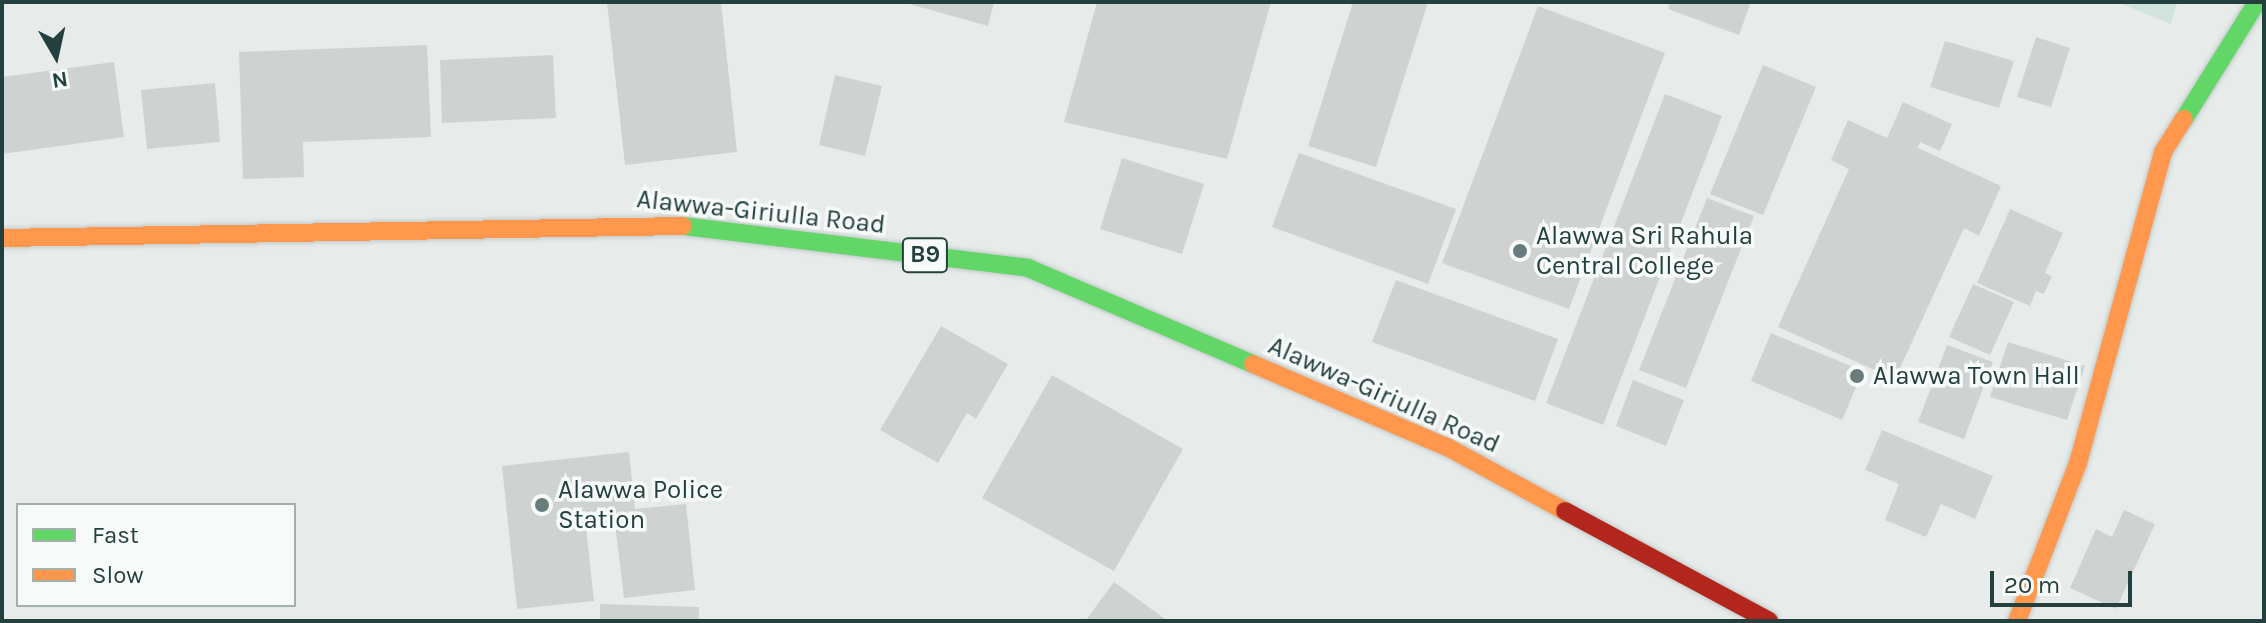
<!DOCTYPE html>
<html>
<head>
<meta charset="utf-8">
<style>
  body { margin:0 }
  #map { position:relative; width:2266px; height:623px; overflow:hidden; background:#e7eceb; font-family:Karla,sans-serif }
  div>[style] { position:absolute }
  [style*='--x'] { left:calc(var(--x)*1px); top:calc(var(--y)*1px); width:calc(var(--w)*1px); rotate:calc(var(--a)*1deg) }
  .green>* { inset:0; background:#d0e4db }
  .building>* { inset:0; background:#ced3d2 }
  .roads { filter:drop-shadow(0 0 2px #c2c9c8) drop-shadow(0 0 2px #c2c9c8) }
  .fast>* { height:18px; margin:-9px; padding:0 9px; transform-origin:9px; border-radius:9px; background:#63d668 }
  .slow>* { height:18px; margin:-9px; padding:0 9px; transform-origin:9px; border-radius:9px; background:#ff974d }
  .jam>* { height:18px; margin:-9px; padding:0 9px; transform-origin:9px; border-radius:9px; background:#b3261e }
  .dots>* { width:22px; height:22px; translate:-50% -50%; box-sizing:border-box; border:4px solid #f6faf9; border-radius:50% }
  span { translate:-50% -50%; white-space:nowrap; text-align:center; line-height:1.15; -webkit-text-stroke:7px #f6faf9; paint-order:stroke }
  .shield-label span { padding:2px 6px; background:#f6faf9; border:2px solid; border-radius:6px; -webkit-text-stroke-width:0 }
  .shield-label { font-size:24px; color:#24403e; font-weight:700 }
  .street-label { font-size:26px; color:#24403e }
  .poi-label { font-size:26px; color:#24403e }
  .left { translate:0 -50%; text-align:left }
  .frame { position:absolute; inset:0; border:4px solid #24403e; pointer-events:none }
  .legend { position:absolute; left:16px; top:503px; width:280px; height:104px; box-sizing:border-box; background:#f6faf9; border:2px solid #a2b0ae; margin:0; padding:10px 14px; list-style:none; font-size:24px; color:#24403e }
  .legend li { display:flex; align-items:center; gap:16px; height:40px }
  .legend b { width:40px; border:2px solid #a2b0ae }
  .north { position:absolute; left:16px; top:16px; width:80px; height:80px; -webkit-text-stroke:6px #f6faf9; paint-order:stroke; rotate:171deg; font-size:22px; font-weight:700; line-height:32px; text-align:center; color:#24403e }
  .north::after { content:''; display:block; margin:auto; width:28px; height:36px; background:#24403e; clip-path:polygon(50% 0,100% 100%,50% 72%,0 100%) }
  .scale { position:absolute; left:1990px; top:571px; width:142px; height:36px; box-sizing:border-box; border:4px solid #24403e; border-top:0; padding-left:10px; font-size:24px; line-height:28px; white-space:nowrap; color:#24403e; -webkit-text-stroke:6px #f6faf9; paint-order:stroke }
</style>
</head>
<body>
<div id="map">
  <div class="green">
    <div style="clip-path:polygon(2117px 2px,2177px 2px,2171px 24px)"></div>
  </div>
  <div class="building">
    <div style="clip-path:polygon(607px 2px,721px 2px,737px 152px,625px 165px)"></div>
    <div style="clip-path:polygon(902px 2px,994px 2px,988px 26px)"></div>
    <div style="clip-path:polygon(1097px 2px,1271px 2px,1227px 159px,1064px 122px)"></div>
    <div style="clip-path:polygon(1353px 2px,1428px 2px,1376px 167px,1308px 146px)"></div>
    <div style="clip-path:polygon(1670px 2px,1751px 2px,1739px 35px,1668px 9px)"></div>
    <div style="clip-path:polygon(1538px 6px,1665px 53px,1569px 309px,1442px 263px)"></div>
    <div style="clip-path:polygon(2036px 37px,2070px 48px,2051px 107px,2017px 97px)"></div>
    <div style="clip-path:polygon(1945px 41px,2014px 61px,1999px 108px,1930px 87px)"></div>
    <div style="clip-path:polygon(427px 45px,431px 137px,303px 142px,304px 177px,243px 179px,239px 52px)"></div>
    <div style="clip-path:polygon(553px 55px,556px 118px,442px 123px,440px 60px)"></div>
    <div style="clip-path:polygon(114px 62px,124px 137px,2px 154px,2px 77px)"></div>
    <div style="clip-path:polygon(1763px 65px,1816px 87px,1763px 215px,1710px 194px)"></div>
    <div style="clip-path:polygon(835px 75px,882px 86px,865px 156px,819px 145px)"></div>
    <div style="clip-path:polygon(215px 83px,220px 142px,147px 149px,141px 90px)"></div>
    <div style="clip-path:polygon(1665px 94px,1722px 116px,1603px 425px,1546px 403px)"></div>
    <div style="clip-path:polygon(1903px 102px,1952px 124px,1940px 151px,1920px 142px,1918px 148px,2001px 186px,1979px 236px,1964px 228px,1895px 379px,1778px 327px,1849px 169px,1831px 160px,1848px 120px,1887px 138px)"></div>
    <div style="clip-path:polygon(1299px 153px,1456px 209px,1428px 284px,1272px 227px)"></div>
    <div style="clip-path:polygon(1122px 158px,1204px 184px,1182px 254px,1100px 229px)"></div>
    <div style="clip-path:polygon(1707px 198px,1754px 216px,1686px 388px,1639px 370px)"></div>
    <div style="clip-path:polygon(2010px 209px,2063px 233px,2045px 273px,2052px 276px,2044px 294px,2036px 291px,2030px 306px,1977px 283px)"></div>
    <div style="clip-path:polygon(1396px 280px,1558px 339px,1535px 401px,1372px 342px)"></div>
    <div style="clip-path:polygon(1973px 284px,2014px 302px,1990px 355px,1949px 337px)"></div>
    <div style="clip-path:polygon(941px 326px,1008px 364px,976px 419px,967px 413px,938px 463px,880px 430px)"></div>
    <div style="clip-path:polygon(1771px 333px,1863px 371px,1842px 420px,1751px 381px)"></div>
    <div style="clip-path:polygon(2008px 342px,2085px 366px,2067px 420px,1990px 397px)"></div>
    <div style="clip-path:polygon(1947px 345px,1993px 362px,1964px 439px,1918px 422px)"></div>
    <div style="clip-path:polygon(1052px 375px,1183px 449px,1114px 571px,982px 498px)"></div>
    <div style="clip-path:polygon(1633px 380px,1684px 400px,1666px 446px,1616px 426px)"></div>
    <div style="clip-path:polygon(1882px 430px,1993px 476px,1975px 519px,1941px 504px,1926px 537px,1885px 520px,1899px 484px,1865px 470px)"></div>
    <div style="clip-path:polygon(629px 452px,635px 509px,686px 504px,695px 590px,624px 598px,615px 524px,586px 527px,594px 601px,517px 609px,502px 466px)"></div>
    <div style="clip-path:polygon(2124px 510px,2155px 524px,2116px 609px,2070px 588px,2096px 529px,2112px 537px)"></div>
    <div style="clip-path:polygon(1114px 582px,1168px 621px,1086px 620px)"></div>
    <div style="clip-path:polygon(600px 604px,699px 607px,699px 621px,600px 621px)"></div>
  </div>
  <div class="roads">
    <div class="fast">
      <div style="--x:2184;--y:119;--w:138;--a:-58"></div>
      <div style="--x:683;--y:226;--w:348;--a:6.9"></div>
      <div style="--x:1028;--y:268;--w:245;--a:23.1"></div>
    </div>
    <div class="slow">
      <div style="--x:2;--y:238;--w:681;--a:-1.01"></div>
      <div style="--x:1253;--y:364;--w:211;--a:23.2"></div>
      <div style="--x:1447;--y:447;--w:134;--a:28.5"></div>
      <div style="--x:2017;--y:621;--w:169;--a:-68.9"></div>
      <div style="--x:2078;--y:463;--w:322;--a:-74.7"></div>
      <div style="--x:2163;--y:152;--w:39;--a:-58"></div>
    </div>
    <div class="jam">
      <div style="--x:1565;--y:511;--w:232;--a:28.3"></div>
    </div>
  </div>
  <div class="dots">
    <div style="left:1520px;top:251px;background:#687c7b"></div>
    <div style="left:1857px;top:376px;background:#687c7b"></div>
    <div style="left:542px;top:505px;background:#687c7b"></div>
  </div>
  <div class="shield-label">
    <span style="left:925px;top:255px">B9</span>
  </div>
  <div class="street-label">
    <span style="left:761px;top:212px;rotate:6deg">Alawwa-Giriulla Road</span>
    <span style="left:1384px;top:395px;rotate:24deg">Alawwa-Giriulla Road</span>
  </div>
  <div class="poi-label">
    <span class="left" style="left:1536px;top:251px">Alawwa Sri Rahula<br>Central College</span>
    <span class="left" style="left:1873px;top:376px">Alawwa Town Hall</span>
    <span class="left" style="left:558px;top:505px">Alawwa Police<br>Station</span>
  </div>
  <div class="frame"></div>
  <ul class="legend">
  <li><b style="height:10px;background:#63d668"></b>Fast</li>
  <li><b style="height:10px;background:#ff974d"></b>Slow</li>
  </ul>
  <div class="north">N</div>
  <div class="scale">20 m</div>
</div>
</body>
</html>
